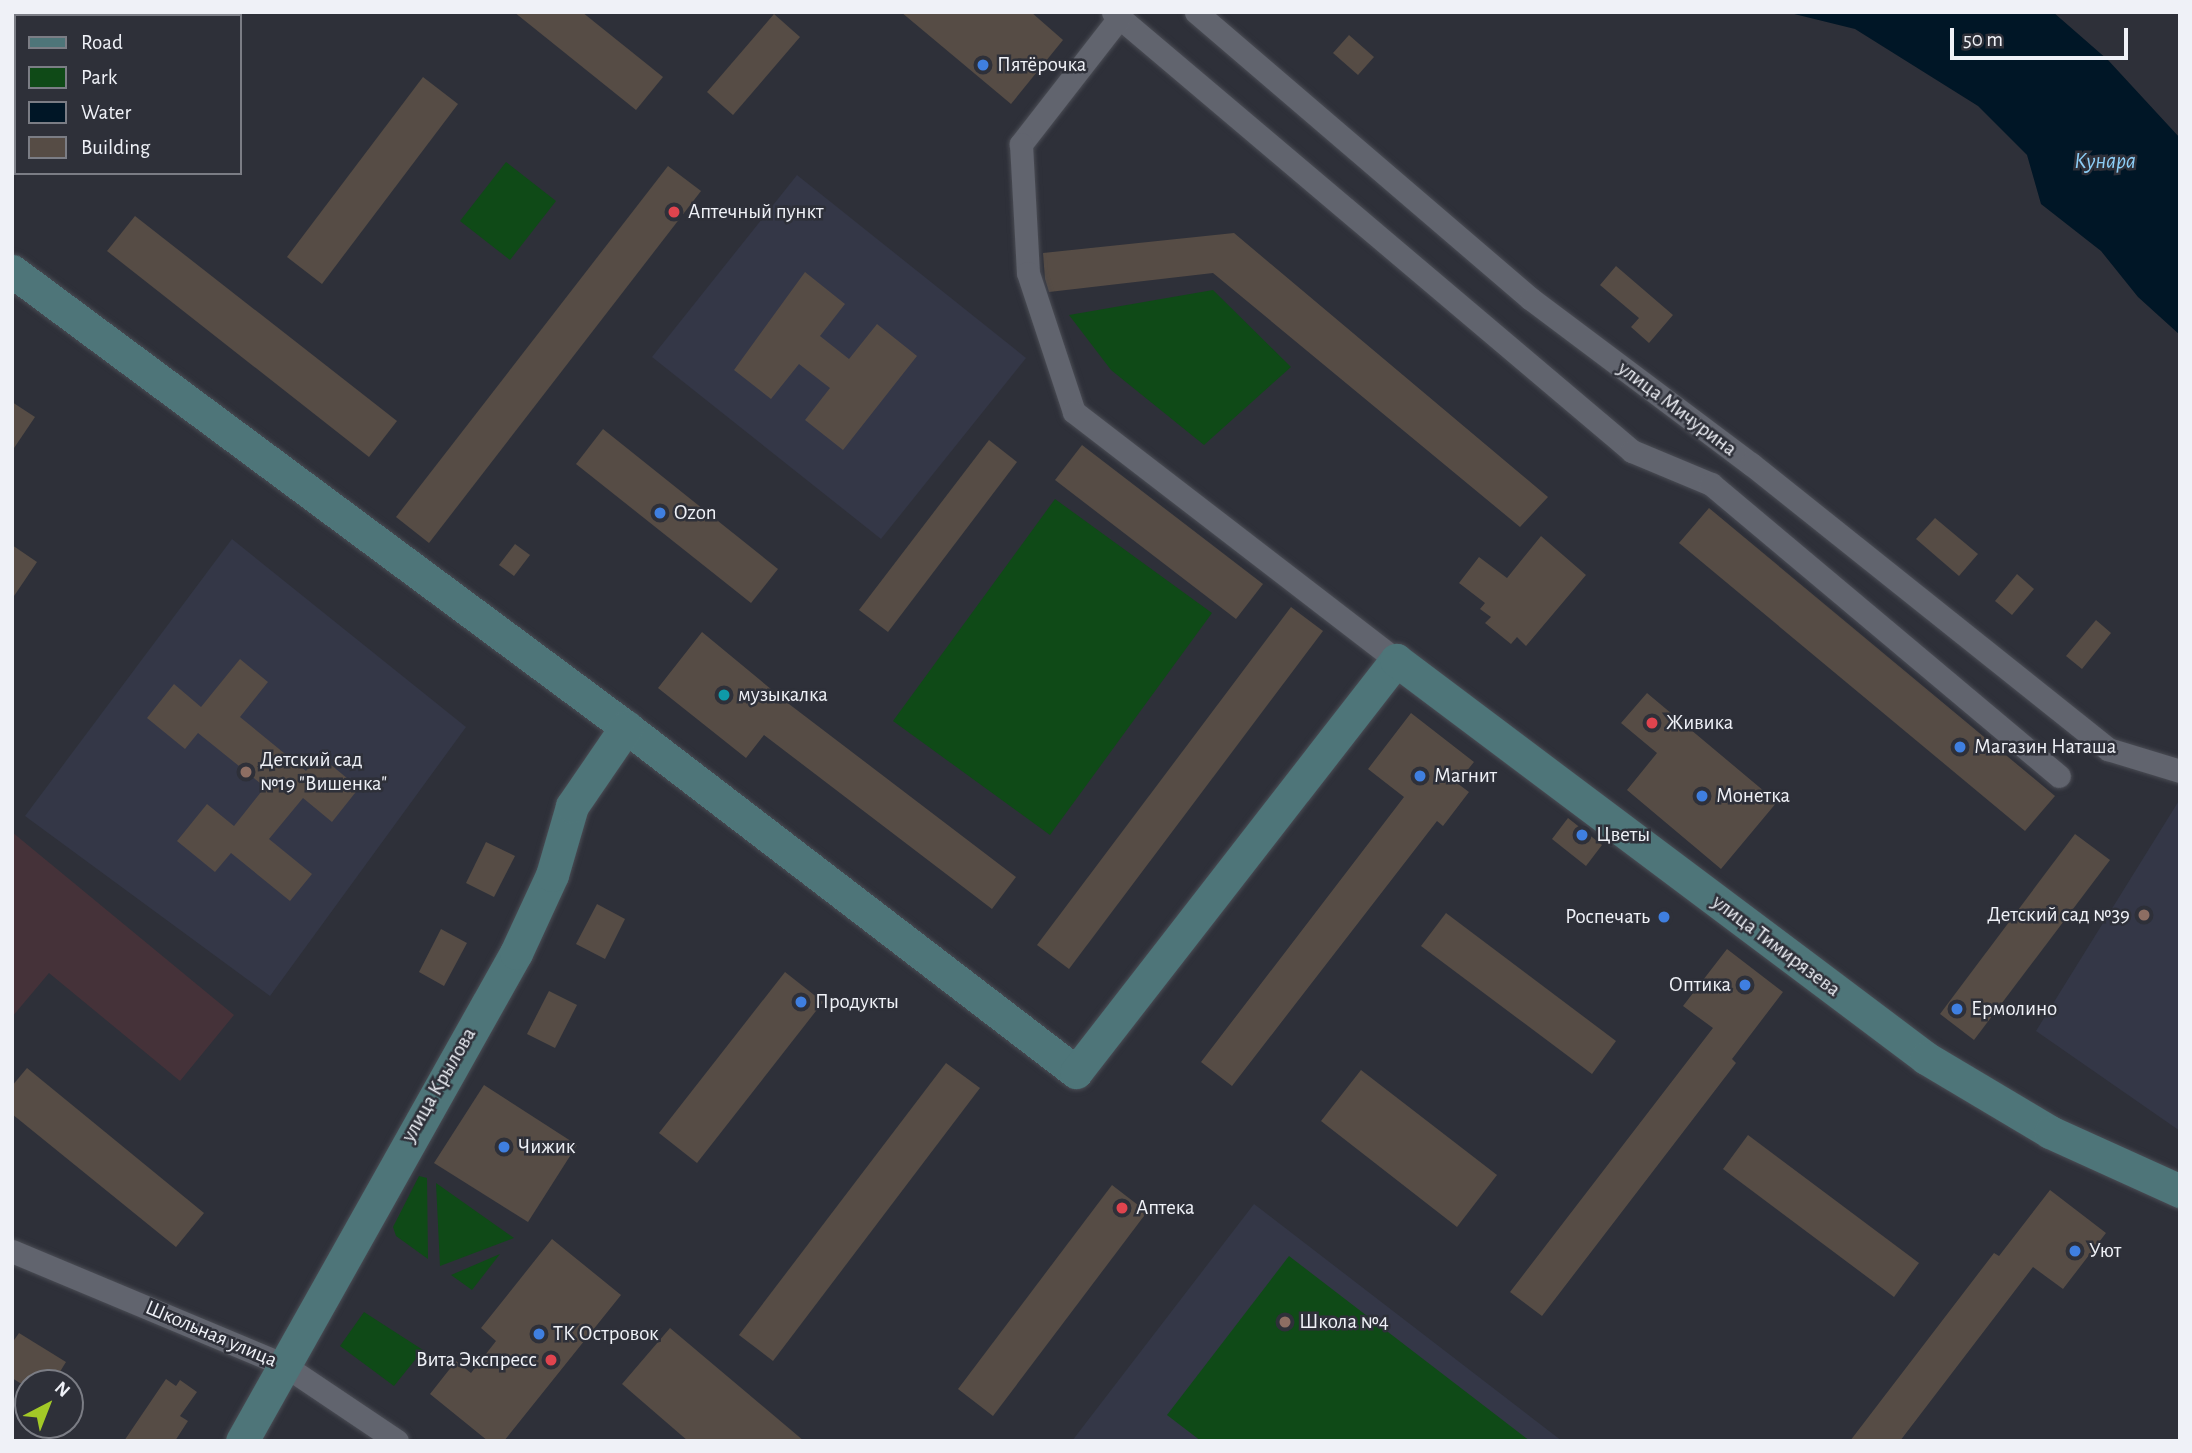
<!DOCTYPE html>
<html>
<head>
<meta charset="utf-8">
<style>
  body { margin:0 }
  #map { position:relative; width:2192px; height:1453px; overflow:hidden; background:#2e3039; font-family:"Alegreya Sans",sans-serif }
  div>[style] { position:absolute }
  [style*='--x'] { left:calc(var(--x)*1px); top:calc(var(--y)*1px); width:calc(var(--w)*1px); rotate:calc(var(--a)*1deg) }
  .industrial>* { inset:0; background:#453239 }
  .built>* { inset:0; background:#343747 }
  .green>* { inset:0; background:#0f4a17 }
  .water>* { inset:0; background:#001626 }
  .building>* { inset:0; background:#564c45 }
  .roads { filter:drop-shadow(0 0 2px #4a4c54) drop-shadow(0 0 2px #4a4c54) }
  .street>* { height:23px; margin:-11.5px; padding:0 11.5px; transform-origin:11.5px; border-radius:11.5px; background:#61646e }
  .secondary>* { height:33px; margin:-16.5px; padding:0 16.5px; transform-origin:16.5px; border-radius:16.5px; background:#4e7579 }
  .dots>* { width:19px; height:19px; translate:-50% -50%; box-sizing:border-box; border:4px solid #2e3039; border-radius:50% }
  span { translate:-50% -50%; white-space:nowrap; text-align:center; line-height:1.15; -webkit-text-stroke:5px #2e3039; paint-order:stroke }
  .poi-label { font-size:21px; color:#eff1f7 }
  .left { translate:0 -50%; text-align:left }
  .right { translate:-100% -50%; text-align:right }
  .street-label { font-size:21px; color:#eff1f7 }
  .water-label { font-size:23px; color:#8ccdf6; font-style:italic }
  .frame { position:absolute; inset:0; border:14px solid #eff1f7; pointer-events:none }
  .legend { position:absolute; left:14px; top:14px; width:228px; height:161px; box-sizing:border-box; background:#2e3039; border:2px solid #7b7d85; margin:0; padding:9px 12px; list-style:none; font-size:21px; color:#eff1f7 }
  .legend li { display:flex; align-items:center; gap:14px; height:35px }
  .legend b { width:35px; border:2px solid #7b7d85 }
  .north { position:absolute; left:14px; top:1369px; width:70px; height:70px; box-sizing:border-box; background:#2e3039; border:2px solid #7b7d85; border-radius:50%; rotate:42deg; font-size:19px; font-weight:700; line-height:28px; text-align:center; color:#eff1f7 }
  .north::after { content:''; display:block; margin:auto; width:24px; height:32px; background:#a3c927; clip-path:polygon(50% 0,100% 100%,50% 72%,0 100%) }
  .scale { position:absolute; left:1950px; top:28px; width:178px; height:32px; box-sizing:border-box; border:4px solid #eff1f7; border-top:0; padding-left:9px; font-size:21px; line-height:24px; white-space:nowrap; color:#eff1f7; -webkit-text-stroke:5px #2e3039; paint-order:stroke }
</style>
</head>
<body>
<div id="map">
  <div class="industrial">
    <div style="clip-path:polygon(12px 832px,234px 1015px,180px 1081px,49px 973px,12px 1017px)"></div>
  </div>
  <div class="built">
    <div style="clip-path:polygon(797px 175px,1026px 358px,881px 539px,652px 357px)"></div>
    <div style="clip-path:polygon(232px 539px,466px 727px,270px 996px,25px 816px)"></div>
    <div style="clip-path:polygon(2180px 799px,2180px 1131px,2036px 1031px)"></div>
    <div style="clip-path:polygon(1254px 1204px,1562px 1441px,1072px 1441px)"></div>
  </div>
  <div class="green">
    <div style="clip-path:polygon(506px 162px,556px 201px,510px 260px,460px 221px)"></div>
    <div style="clip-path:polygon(1213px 290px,1291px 367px,1204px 445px,1111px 370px,1069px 315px)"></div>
    <div style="clip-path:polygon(1055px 499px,1212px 613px,1050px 835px,893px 721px)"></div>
    <div style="clip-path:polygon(419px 1176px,427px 1178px,428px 1259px,396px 1236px,393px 1227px)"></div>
    <div style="clip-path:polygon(436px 1183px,514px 1238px,440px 1266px)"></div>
    <div style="clip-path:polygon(500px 1254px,472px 1290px,451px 1275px)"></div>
    <div style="clip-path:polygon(1289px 1256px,1530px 1441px,1201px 1441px,1167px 1415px)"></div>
    <div style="clip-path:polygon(364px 1312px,423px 1350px,394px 1386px,340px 1346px)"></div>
  </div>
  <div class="water">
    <div style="clip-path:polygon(1786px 12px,2053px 12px,2108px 60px,2180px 138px,2180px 335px,2138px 297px,2101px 251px,2041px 204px,2027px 155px,1978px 106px,1855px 29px)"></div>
  </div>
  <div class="building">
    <div style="clip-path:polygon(514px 12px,582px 12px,663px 77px,636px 110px)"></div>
    <div style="clip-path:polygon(901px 12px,1031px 12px,1063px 40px,1011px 104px)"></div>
    <div style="clip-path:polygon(774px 14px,800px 37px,733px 115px,707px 92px)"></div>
    <div style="clip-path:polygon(1349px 35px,1374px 57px,1358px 75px,1333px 53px)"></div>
    <div style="clip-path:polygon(423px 77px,458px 104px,322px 284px,287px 257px)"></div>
    <div style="clip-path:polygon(668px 166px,701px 191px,429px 543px,396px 517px)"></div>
    <div style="clip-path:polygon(135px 216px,397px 421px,369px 457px,107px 251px)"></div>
    <div style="clip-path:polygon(1234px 233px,1548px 497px,1520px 527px,1213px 273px,1049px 292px,1045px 279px,1043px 253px)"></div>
    <div style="clip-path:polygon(1616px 266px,1673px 315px,1649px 343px,1631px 327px,1639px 318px,1600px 285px)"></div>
    <div style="clip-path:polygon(805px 272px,845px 304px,820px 336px,849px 359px,877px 324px,917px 356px,843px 450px,805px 420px,830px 388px,799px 364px,771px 399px,734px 370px)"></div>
    <div style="clip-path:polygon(12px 402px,35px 417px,12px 451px)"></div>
    <div style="clip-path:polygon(603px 429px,778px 569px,751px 603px,576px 464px)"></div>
    <div style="clip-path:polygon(989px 440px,1017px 462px,888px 632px,859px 610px)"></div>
    <div style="clip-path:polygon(1082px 445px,1263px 584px,1236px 619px,1055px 480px)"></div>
    <div style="clip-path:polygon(1709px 508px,2055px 796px,2025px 831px,1679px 543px)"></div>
    <div style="clip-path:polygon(1935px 518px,1978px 554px,1959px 576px,1916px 539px)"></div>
    <div style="clip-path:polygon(1541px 536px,1586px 575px,1526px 646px,1517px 637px,1511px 644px,1485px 623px,1491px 617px,1480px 609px,1485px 603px,1459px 583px,1479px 557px,1507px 578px)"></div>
    <div style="clip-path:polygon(515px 544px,530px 555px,514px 576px,499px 565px)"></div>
    <div style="clip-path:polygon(12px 545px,37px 562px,12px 599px)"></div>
    <div style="clip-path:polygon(2017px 574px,2034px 589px,2012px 615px,1995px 601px)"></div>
    <div style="clip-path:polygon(1291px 607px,1323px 631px,1069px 969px,1037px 945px)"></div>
    <div style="clip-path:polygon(2096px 620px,2111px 633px,2082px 669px,2066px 656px)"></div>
    <div style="clip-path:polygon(702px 632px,789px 704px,1016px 877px,992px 909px,764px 735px,746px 758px,658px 688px)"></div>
    <div style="clip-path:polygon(240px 659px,268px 682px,240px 717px,306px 771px,319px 755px,359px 788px,332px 822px,303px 798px,269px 839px,312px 874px,290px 901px,231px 853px,215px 872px,177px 841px,207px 804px,234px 826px,265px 787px,198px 733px,185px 749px,147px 718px,174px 684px,201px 707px)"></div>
    <div style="clip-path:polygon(1647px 693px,1777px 802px,1721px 869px,1627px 790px,1657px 753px,1621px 723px)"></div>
    <div style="clip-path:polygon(1411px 713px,1474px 762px,1457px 783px,1469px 792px,1443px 826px,1437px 821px,1232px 1086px,1201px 1062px,1404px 797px,1368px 769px)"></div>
    <div style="clip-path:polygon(1568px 818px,1602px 845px,1586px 866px,1552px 839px)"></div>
    <div style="clip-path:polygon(2075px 834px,2110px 860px,1974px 1040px,1940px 1014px)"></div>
    <div style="clip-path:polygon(486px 842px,515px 856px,494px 897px,466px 883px)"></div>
    <div style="clip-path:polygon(597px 904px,625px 919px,605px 959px,576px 944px)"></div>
    <div style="clip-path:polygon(1446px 913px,1616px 1041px,1592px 1074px,1421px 946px)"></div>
    <div style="clip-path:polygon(441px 929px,467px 943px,444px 986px,419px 972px)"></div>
    <div style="clip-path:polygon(1727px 949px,1783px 992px,1732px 1059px,1736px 1063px,1542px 1316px,1510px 1292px,1713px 1028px,1683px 1006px)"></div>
    <div style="clip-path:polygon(785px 972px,823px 1002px,697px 1163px,659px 1133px)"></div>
    <div style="clip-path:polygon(549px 991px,577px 1005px,555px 1048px,527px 1034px)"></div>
    <div style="clip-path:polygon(946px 1063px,980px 1088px,773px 1361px,739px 1335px)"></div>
    <div style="clip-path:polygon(27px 1068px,204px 1213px,176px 1247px,12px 1114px,12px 1086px)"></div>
    <div style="clip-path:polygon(1361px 1070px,1497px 1175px,1457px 1227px,1321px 1121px)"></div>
    <div style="clip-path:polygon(484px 1085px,577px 1145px,528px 1222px,434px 1163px)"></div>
    <div style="clip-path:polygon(1748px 1135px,1919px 1263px,1894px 1297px,1723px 1169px)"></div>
    <div style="clip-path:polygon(1112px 1185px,1147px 1212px,993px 1416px,958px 1389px)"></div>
    <div style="clip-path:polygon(2050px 1190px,2106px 1233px,2063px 1289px,2033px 1267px,1900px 1441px,1850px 1441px,1994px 1253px,1999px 1256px)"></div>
    <div style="clip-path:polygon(552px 1239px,621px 1295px,504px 1441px,488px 1441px,430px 1394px,456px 1361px,471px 1373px,496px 1341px,481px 1328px)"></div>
    <div style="clip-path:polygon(670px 1328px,804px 1441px,688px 1441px,622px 1384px)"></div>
    <div style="clip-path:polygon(19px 1333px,66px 1362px,53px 1383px,20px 1383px,12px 1378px,12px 1343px)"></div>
    <div style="clip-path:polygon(166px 1379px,176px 1386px,180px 1380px,197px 1392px,180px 1416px,188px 1421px,175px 1441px,124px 1441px)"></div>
  </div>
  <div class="roads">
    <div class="street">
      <div style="--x:1113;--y:12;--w:680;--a:40.23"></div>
      <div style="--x:1632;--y:451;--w:86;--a:22.7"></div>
      <div style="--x:1711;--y:484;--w:454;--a:40"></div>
      <div style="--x:1196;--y:12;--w:441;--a:40.6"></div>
      <div style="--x:1531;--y:299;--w:275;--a:36.9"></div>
      <div style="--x:1751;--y:464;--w:457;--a:38.6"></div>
      <div style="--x:2108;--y:749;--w:75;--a:17"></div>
      <div style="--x:1119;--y:18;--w:160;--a:127.9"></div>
      <div style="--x:1021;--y:144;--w:129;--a:86.9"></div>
      <div style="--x:1028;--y:273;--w:146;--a:71.7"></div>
      <div style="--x:1074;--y:412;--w:406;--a:37.6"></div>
      <div style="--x:12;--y:1251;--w:295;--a:22.7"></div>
      <div style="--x:284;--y:1365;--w:136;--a:33.9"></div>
    </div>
    <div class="secondary">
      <div style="--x:12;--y:271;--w:765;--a:36.6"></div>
      <div style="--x:626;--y:727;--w:567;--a:37.48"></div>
      <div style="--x:1076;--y:1072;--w:522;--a:-52.16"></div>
      <div style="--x:1396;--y:660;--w:663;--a:36.9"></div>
      <div style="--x:1926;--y:1058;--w:144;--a:30.8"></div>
      <div style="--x:2050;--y:1132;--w:143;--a:24.4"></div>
      <div style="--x:242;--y:1441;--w:560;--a:-60.69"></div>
      <div style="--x:516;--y:953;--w:86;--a:-65.2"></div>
      <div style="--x:552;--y:875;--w:72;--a:-73.8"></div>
      <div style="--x:572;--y:806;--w:96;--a:-55.6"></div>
    </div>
  </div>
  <div class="dots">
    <div style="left:983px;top:65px;background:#3f7fe0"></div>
    <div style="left:674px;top:212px;background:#e0444e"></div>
    <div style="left:660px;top:513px;background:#3f7fe0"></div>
    <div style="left:724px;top:695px;background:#0f9aa8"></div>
    <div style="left:1652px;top:723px;background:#e0444e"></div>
    <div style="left:1960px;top:747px;background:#3f7fe0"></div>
    <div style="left:246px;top:772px;background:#8d6e63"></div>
    <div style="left:1420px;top:776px;background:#3f7fe0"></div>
    <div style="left:1702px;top:796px;background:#3f7fe0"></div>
    <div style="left:1582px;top:835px;background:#3f7fe0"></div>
    <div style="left:2144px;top:915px;background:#8d6e63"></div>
    <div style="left:1664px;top:917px;background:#3f7fe0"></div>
    <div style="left:1745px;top:985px;background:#3f7fe0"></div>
    <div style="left:801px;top:1002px;background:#3f7fe0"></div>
    <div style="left:1957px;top:1009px;background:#3f7fe0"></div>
    <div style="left:504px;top:1147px;background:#3f7fe0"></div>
    <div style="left:1122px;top:1208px;background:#e0444e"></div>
    <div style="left:2075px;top:1251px;background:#3f7fe0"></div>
    <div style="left:1285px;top:1322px;background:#8d6e63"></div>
    <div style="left:539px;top:1334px;background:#3f7fe0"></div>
    <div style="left:551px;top:1360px;background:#e0444e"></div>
  </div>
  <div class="poi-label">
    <span class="left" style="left:997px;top:65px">Пятёрочка</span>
    <span class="left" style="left:688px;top:212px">Аптечный пункт</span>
    <span class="left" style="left:674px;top:513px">Ozon</span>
    <span class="left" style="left:738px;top:695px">музыкалка</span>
    <span class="left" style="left:1666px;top:723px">Живика</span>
    <span class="left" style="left:1974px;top:747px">Магазин Наташа</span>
    <span class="left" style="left:260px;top:772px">Детский сад<br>№19 "Вишенка"</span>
    <span class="left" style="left:1434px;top:776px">Магнит</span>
    <span class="left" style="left:1716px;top:796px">Монетка</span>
    <span class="left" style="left:1596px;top:835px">Цветы</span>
    <span class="right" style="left:2130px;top:915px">Детский сад №39</span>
    <span class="right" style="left:1650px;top:917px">Роспечать</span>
    <span class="right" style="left:1731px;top:985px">Оптика</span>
    <span class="left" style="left:815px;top:1002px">Продукты</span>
    <span class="left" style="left:1971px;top:1009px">Ермолино</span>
    <span class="left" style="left:518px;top:1147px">Чижик</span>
    <span class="left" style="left:1136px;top:1208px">Аптека</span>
    <span class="left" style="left:2089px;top:1251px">Уют</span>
    <span class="left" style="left:1299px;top:1322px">Школа №4</span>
    <span class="left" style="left:553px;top:1334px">ТК Островок</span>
    <span class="right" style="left:537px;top:1360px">Вита Экспресс</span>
  </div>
  <div class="street-label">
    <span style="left:1677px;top:409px;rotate:37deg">улица Мичурина</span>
    <span style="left:1776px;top:946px;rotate:37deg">улица Тимирязева</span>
    <span style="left:439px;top:1085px;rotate:-60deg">улица Крылова</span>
    <span style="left:211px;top:1334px;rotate:23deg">Школьная улица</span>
  </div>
  <div class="water-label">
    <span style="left:2105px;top:162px">Кунара</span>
  </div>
  <div class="frame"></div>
  <ul class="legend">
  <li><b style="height:9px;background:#4e7579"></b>Road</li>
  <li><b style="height:19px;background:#0f4a17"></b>Park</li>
  <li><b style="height:19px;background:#001626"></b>Water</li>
  <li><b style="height:19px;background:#564c45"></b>Building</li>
  </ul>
  <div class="north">N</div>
  <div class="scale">50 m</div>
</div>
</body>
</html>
